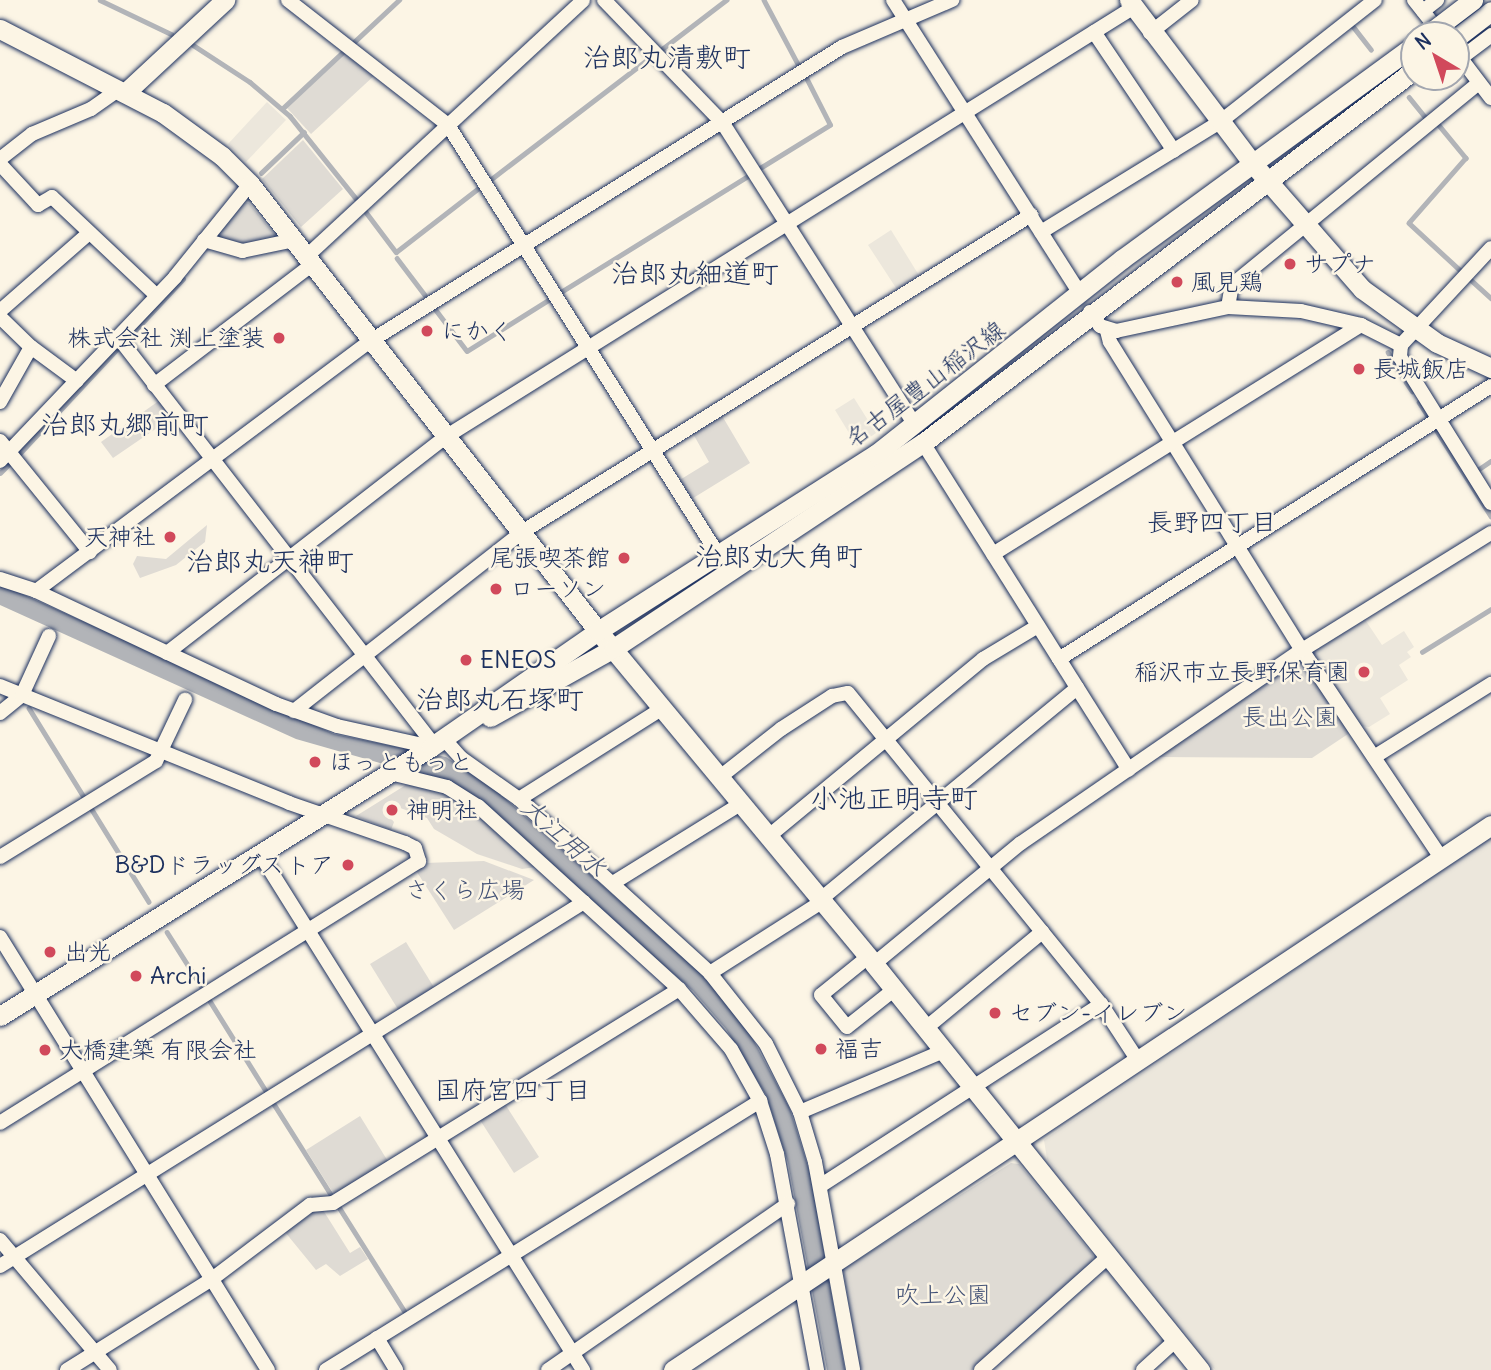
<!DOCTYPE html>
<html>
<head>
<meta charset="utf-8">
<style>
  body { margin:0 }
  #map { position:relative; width:1491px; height:1370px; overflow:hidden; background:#fcf5e5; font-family:Delius,"Klee One",sans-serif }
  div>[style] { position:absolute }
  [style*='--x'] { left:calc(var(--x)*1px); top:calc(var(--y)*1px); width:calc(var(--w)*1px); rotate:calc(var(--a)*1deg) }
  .built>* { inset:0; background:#ece7dc }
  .green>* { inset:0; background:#dfdbd4 }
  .water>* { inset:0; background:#b2b4b8 }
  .stream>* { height:4.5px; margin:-2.25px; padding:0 2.25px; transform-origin:2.25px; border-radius:2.25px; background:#b2b4b8 }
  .roads { filter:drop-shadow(0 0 2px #1b2f5e) drop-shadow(0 0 2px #1b2f5e) }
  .street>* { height:14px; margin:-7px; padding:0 7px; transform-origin:7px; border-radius:7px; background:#fcf5e5 }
  .secondary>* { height:19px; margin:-9.5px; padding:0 9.5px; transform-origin:9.5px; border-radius:9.5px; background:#fcf5e5 }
  .bridges { filter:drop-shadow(0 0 2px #1b2f5e) drop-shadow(0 0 2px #1b2f5e) }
  .secondary-bridge>* { height:19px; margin:-9.5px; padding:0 9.5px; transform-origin:9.5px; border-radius:9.5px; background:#fcf5e5 }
  .dots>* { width:19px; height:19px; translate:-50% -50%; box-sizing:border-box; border:4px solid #fcf5e5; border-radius:50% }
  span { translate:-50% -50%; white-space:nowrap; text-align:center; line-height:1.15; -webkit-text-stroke:5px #fcf5e5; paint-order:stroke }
  .poi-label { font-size:24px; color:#1b2f5e }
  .left { translate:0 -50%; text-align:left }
  .right { translate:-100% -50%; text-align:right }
  .street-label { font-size:24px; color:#1b2f5e }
  .park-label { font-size:24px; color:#425176 }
  .neighbourhood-label { font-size:26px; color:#1b2f5e }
  .water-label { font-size:26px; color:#485779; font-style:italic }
  .quarter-label { font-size:28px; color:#1b2f5e }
  .north { position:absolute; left:1400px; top:21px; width:70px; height:70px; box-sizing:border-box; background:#fcf5e5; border:2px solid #a2a6af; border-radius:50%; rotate:321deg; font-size:19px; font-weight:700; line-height:28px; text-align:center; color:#1b2f5e }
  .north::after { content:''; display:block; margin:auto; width:24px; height:32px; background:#d1495b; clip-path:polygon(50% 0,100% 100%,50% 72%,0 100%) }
</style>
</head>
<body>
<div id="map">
  <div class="built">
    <div style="clip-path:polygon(267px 102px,286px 120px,246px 162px,228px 144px)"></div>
    <div style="clip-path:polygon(891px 230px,920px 277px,898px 291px,868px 245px)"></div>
    <div style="clip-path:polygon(854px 398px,876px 433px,857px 446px,835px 410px)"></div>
    <div style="clip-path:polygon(1364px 618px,1382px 645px,1404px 631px,1414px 647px,1407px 652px,1411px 657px,1399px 665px,1408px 680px,1380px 698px,1390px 714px,1369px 727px,1359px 726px,1313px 656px,1315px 649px)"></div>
    <div style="clip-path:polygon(1491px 837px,1491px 1370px,1215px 1370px,1047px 1159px,1044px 1140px)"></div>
  </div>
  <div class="green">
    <div style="clip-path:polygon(347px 52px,376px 74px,311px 134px,287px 108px)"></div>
    <div style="clip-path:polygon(303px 140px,343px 189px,301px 227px,262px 179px)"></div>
    <div style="clip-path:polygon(241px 202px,249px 203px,278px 239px,243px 248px,213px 239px)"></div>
    <div style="clip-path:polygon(160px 400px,173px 417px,113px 458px,101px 442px)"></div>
    <div style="clip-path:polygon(721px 414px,750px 463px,690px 500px,678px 481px,709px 462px,692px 432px)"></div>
    <div style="clip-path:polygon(207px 525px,205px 542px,196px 549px,176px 565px,140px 578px,133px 564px,137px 556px,166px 559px)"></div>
    <div style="clip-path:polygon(1296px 662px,1305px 663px,1351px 732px,1312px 758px,1158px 757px)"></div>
    <div style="clip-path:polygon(409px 783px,442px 790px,470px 806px,536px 867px,522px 869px,477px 854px,434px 829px,427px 818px,395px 806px,386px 813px,394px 822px,391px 830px,356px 816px)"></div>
    <div style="clip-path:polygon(484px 861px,534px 880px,454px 930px,415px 869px,424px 863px)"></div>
    <div style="clip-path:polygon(406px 942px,435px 989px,399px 1011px,370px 964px)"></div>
    <div style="clip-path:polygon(505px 1104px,539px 1157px,514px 1173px,480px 1120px)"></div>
    <div style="clip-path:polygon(360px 1116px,389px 1163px,335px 1196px,306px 1150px)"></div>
    <div style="clip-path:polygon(1011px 1163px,1019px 1164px,1093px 1255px,1092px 1262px,972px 1370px,860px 1370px,843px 1269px)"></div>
    <div style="clip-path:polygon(323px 1210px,350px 1253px,360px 1247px,368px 1259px,340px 1276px,326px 1264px,316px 1270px,285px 1232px,315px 1211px)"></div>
  </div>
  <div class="water">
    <div style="clip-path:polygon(0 584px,334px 734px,446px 757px,498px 792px,705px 977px,748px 1030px,790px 1109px,810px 1173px,845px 1370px,827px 1370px,788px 1163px,766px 1095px,726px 1029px,693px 991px,457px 785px,296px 739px,0 605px)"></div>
  </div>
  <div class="stream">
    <div style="--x:100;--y:0;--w:79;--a:25.6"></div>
    <div style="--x:764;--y:0;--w:72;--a:62"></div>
    <div style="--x:1352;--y:25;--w:31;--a:52"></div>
    <div style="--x:353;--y:43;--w:63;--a:-43.1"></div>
    <div style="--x:193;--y:45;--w:68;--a:33"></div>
    <div style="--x:250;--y:82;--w:52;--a:40.4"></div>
    <div style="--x:290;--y:116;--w:109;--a:51.3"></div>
    <div style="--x:662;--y:49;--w:81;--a:-37.4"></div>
    <div style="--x:1409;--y:97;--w:27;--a:51"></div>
    <div style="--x:282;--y:109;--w:83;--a:-43.1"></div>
    <div style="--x:1438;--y:124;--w:44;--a:50.5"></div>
    <div style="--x:1466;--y:158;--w:86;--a:131.2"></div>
    <div style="--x:1409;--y:223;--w:71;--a:42.7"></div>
    <div style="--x:760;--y:168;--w:82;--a:-31.6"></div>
    <div style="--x:830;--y:125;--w:55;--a:-117"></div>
    <div style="--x:261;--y:173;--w:59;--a:-43.6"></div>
    <div style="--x:490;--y:180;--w:203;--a:-37.4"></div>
    <div style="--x:366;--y:212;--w:50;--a:53.1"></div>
    <div style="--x:396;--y:252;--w:106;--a:-37.7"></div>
    <div style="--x:397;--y:258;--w:46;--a:52.9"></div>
    <div style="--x:1471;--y:280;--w:27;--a:42"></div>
    <div style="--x:561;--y:292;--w:222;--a:-31.8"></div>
    <div style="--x:433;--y:306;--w:56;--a:52.9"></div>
    <div style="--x:467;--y:351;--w:98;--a:-32.1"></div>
    <div style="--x:127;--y:339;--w:82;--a:-47"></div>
    <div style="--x:1388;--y:352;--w:21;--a:59"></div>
    <div style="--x:1406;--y:382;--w:11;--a:56"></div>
    <div style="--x:1419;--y:402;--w:20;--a:57"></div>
    <div style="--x:1437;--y:431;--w:101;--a:57.6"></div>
    <div style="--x:20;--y:453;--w:144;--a:-47"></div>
    <div style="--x:1476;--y:471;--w:18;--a:-34"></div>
    <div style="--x:0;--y:473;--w:16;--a:-45"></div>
    <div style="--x:1422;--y:652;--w:81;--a:-31.9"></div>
    <div style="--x:29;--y:708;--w:105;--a:58.3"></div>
    <div style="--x:91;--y:808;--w:110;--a:58.3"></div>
    <div style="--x:167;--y:932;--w:67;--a:57.7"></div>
    <div style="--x:210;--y:1001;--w:106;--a:58.1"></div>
    <div style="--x:274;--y:1104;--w:109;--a:57.8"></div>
    <div style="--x:339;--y:1207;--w:124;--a:57.8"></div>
  </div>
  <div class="roads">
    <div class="street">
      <div style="--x:288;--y:0;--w:203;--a:38"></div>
      <div style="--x:448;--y:125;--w:509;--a:57.84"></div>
      <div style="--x:604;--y:0;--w:170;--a:46"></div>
      <div style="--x:722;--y:122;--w:359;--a:57.5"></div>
      <div style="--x:893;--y:0;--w:348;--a:57.5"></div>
      <div style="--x:1414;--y:0;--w:43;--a:51.5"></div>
      <div style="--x:1423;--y:11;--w:18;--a:-38"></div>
      <div style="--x:1094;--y:32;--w:143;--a:56.1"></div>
      <div style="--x:1150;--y:33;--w:53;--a:-38.2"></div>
      <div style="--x:1456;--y:52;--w:58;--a:52.7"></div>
      <div style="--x:1461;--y:58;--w:38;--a:-37"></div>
      <div style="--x:0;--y:159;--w:41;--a:-38"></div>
      <div style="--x:32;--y:134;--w:64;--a:-23"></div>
      <div style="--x:91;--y:109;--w:33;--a:-35"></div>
      <div style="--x:0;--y:164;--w:56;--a:47.2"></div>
      <div style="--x:38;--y:205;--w:16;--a:-30"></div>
      <div style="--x:52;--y:197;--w:144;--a:43.3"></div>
      <div style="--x:1041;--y:232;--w:210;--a:-31.6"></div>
      <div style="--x:1220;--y:122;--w:197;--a:-38.2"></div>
      <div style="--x:204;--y:240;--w:40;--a:16"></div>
      <div style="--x:242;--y:251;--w:53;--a:-11.9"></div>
      <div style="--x:307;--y:256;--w:376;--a:-42.8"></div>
      <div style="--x:1228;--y:307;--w:22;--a:-80"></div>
      <div style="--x:1232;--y:285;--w:319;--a:-39.3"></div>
      <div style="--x:0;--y:311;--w:118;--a:-41.2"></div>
      <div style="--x:1090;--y:312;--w:17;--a:54"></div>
      <div style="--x:1100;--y:326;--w:17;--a:17"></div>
      <div style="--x:1116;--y:331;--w:115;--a:-12.1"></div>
      <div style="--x:1228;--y:307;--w:73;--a:3.1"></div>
      <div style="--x:1301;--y:311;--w:62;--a:13.1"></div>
      <div style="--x:1361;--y:325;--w:45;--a:26.6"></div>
      <div style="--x:1401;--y:345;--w:132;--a:-47.1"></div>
      <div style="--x:0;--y:317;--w:43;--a:44.1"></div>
      <div style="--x:31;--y:347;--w:57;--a:36.5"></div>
      <div style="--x:1107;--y:331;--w:11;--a:75"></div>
      <div style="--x:1110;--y:342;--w:363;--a:58.1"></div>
      <div style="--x:1302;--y:650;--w:250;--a:56.2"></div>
      <div style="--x:118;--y:337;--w:516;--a:52.24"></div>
      <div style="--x:1401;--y:345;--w:12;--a:95"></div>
      <div style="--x:1400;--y:357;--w:172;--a:58.1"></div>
      <div style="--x:154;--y:385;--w:200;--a:-37.3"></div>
      <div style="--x:0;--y:402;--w:63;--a:-60.6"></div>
      <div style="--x:0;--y:441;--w:143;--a:51"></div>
      <div style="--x:923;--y:443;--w:386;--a:57.8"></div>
      <div style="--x:0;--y:461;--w:254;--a:-46.4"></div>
      <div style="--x:175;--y:277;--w:119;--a:-51.1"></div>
      <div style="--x:993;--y:554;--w:433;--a:-31.9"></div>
      <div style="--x:0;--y:579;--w:38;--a:18"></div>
      <div style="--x:36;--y:591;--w:265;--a:25.2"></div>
      <div style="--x:276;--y:704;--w:65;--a:19.8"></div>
      <div style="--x:337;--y:726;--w:96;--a:12.6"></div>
      <div style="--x:36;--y:591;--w:419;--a:-36.8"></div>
      <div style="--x:372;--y:340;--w:554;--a:-31.94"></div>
      <div style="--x:842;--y:47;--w:120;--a:-23.1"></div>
      <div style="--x:167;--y:653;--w:354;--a:-37.8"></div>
      <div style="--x:447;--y:436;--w:810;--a:-31.98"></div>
      <div style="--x:1059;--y:659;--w:511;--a:-32.29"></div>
      <div style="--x:0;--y:686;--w:312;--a:22"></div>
      <div style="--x:289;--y:803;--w:123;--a:19"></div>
      <div style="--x:405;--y:843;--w:11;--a:27"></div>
      <div style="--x:415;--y:848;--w:14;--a:73"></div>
      <div style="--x:419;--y:861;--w:494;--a:148"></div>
      <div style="--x:294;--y:711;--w:290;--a:-38.1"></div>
      <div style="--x:522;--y:532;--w:600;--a:-31.91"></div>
      <div style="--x:0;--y:713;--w:28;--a:-39"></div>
      <div style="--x:22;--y:695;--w:65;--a:-65.4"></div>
      <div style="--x:444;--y:739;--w:25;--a:48"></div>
      <div style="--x:461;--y:758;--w:71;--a:35.3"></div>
      <div style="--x:519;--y:799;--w:258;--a:42.3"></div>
      <div style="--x:710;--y:973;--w:90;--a:51.7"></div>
      <div style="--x:766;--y:1044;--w:76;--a:63.4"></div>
      <div style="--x:800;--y:1112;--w:52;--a:73.3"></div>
      <div style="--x:815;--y:1162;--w:211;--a:79.6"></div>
      <div style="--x:1374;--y:757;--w:138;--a:-32"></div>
      <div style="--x:390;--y:773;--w:59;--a:13.8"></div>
      <div style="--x:447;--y:787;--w:36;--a:32"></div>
      <div style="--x:478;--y:806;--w:272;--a:42.3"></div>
      <div style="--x:679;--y:989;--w:79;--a:49.1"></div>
      <div style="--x:731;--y:1049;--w:60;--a:60.9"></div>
      <div style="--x:760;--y:1101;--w:56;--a:72.2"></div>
      <div style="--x:777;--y:1154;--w:220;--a:79.5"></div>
      <div style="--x:720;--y:777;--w:78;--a:-38.2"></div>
      <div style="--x:781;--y:729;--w:61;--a:-32.9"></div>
      <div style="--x:832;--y:696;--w:16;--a:-11"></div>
      <div style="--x:848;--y:693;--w:401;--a:50.9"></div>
      <div style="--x:1101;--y:1004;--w:69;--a:56.8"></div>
      <div style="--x:519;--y:799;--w:170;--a:-32.3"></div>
      <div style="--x:769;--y:836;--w:278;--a:-39.6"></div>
      <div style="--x:983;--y:659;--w:64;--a:-31"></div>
      <div style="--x:260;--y:854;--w:609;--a:57.95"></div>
      <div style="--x:0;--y:857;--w:183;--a:-31.6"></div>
      <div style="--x:156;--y:761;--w:68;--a:-64.6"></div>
      <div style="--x:613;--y:883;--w:152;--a:-31.8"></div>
      <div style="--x:821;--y:899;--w:332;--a:-39.5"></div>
      <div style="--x:0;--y:937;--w:509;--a:58.25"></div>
      <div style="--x:868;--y:957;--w:60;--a:141"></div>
      <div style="--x:821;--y:995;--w:41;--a:50.9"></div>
      <div style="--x:847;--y:1027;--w:61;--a:-38.4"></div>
      <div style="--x:874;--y:964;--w:190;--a:-39.5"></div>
      <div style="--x:1021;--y:843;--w:341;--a:-34.5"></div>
      <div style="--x:1302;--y:650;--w:222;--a:-31.8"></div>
      <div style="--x:710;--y:973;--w:134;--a:-32.5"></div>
      <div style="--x:926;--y:1028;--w:151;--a:-39.6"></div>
      <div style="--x:800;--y:1112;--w:156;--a:-23"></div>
      <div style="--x:820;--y:1186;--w:335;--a:-32.9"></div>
      <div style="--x:0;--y:1240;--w:170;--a:49.8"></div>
      <div style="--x:0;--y:1266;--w:688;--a:-31.93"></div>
      <div style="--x:377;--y:1338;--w:37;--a:59"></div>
      <div style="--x:67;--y:1370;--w:171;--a:-32.1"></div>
      <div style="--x:212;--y:1279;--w:123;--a:-37.1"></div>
      <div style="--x:310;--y:1205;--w:23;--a:-5"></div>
      <div style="--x:333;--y:1203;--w:407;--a:-31.7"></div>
      <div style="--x:326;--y:1370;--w:511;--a:-31.79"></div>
      <div style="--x:548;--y:1370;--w:292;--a:-34.7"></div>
      <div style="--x:981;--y:1370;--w:171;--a:-41.7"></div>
      <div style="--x:1143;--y:1370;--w:45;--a:-42.3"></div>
    </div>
    <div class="secondary">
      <div style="--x:1129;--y:0;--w:206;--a:52.9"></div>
      <div style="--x:1253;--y:164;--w:166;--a:48.9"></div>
      <div style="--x:1362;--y:289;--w:92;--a:35.8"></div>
      <div style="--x:1437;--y:343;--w:60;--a:24.8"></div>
      <div style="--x:0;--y:29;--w:183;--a:27.3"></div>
      <div style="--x:163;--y:113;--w:73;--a:36.1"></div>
      <div style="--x:222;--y:156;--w:40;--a:45"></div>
      <div style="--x:250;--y:184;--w:566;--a:52.1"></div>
      <div style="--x:598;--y:631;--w:433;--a:50.3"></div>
      <div style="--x:874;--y:964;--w:521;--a:51.24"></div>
      <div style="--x:1456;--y:38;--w:44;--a:-37.6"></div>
      <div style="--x:125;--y:93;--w:137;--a:-42.9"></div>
      <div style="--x:490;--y:717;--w:142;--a:-29.1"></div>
      <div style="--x:614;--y:648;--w:371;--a:-33.6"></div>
      <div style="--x:923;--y:443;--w:617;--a:-37.22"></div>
      <div style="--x:0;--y:1016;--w:508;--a:-31.97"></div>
      <div style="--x:431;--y:747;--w:203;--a:-34.8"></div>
      <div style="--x:598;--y:631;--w:330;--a:-32.5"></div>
      <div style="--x:876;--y:454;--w:314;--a:-38.4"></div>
      <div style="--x:1122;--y:259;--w:362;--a:-36.2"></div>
      <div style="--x:673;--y:1370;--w:983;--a:-33.67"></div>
    </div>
  </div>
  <div class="bridges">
    <div class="secondary-bridge">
      <div style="--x:1427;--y:35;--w:58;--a:-37.3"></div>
    </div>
  </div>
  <div class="dots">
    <div style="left:1290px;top:264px;background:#d1495b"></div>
    <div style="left:1177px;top:282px;background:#d1495b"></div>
    <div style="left:427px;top:331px;background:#d1495b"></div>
    <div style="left:279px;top:338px;background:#d1495b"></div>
    <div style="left:1359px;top:369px;background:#d1495b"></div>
    <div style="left:170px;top:537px;background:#d1495b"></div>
    <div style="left:624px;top:558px;background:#d1495b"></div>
    <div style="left:496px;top:589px;background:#d1495b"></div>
    <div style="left:466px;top:660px;background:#d1495b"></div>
    <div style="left:1364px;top:672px;background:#d1495b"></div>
    <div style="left:315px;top:762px;background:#d1495b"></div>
    <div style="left:392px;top:810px;background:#d1495b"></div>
    <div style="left:348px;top:865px;background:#d1495b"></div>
    <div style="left:50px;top:952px;background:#d1495b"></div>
    <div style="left:136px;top:976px;background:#d1495b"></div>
    <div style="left:995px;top:1013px;background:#d1495b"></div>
    <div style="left:821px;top:1049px;background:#d1495b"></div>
    <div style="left:45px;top:1050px;background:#d1495b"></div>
  </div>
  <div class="poi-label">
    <span class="left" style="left:1304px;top:264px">サプナ</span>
    <span class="left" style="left:1191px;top:282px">風見鶏</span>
    <span class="left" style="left:441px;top:331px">にかく</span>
    <span class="right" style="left:265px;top:338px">株式会社 渕上塗装</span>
    <span class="left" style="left:1373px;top:369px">長城飯店</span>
    <span class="right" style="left:156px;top:537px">天神社</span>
    <span class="right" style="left:610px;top:558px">尾張喫茶館</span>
    <span class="left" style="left:510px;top:589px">ローソン</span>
    <span class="left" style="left:480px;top:660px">ENEOS</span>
    <span class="right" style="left:1350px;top:672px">稲沢市立長野保育園</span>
    <span class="left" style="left:329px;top:762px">ほっともっと</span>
    <span class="left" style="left:406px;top:810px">神明社</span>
    <span class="right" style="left:334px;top:865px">B&amp;Dドラッグストア</span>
    <span class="left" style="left:64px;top:952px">出光</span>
    <span class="left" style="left:150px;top:976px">Archi</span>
    <span class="left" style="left:1009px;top:1013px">セブン-イレブン</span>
    <span class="left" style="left:835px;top:1049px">福吉</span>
    <span class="left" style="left:59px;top:1050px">大橋建築 有限会社</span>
  </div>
  <div class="street-label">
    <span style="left:925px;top:384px;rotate:-37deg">名古屋豊山稲沢線</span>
  </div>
  <div class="park-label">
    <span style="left:1290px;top:717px">長出公園</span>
    <span style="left:465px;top:890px">さくら広場</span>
    <span style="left:943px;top:1295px">吹上公園</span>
  </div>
  <div class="neighbourhood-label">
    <span style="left:1212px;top:522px">長野四丁目</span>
    <span style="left:513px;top:1090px">国府宮四丁目</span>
  </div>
  <div class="water-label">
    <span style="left:564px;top:837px;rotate:42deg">大江用水</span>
  </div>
  <div class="quarter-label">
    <span style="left:667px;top:57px">治郎丸清敷町</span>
    <span style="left:695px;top:273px">治郎丸細道町</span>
    <span style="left:125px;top:424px">治郎丸郷前町</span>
    <span style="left:779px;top:556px">治郎丸大角町</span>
    <span style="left:270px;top:561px">治郎丸天神町</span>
    <span style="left:500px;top:699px">治郎丸石塚町</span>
    <span style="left:894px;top:798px">小池正明寺町</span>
  </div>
  <div class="north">N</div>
</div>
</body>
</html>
